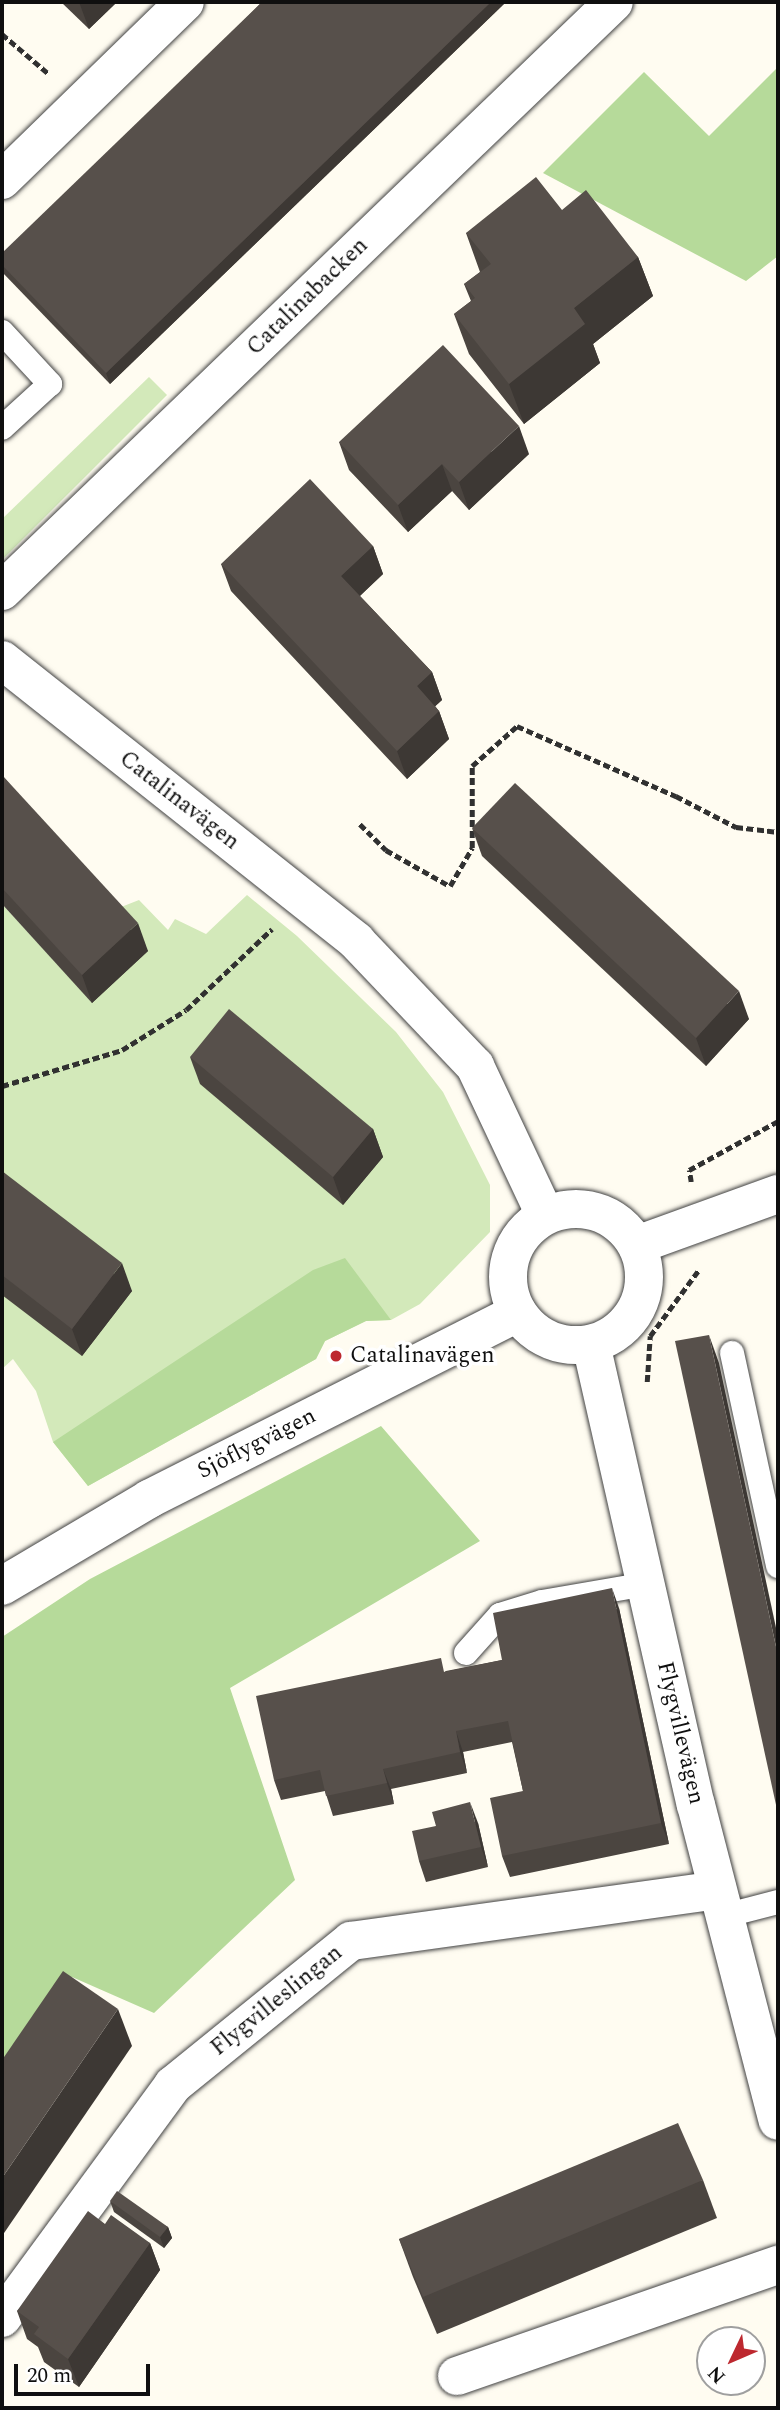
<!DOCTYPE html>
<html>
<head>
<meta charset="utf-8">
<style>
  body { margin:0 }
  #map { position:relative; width:780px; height:2410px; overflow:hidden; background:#fffcf1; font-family:Spectral,serif }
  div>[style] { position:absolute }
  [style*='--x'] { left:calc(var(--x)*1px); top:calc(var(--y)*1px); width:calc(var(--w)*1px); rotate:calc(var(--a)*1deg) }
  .green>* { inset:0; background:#d3e9ba }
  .forest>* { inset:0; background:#b6da9a }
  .path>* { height:4.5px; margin-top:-2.25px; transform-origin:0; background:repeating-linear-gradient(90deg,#313131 0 7px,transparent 0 10.5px) }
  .roads { filter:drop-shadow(0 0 2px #424242) drop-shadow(0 0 2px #424242) }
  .service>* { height:24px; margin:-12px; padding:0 12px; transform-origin:12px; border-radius:12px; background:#fff }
  .minor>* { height:38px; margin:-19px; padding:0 19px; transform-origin:19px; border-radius:19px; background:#fff }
  .minor>.ring { margin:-19px; padding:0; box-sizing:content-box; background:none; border:38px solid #fff; border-radius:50% }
  .wall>* { inset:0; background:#4b4540 }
  .shaded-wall>* { inset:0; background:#3d3834 }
  .building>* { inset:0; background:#57504b }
  .dots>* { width:19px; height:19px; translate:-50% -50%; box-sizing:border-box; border:4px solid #fff; border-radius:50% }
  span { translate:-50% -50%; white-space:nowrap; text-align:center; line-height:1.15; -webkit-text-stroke:7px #fff; paint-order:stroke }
  .street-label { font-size:23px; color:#0f0f0f }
  .poi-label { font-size:23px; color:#0f0f0f }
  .left { translate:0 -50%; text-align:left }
  .frame { position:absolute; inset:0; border:4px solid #0f0f0f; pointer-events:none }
  .north { position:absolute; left:696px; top:2326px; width:70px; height:70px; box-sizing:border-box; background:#fff; border:2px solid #9f9f9f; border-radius:50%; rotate:226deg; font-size:19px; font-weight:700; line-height:28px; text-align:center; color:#0f0f0f }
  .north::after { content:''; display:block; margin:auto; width:24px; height:32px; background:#bd282f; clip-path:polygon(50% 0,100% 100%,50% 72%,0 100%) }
  .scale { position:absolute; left:14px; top:2364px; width:136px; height:32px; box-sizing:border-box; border:4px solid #0f0f0f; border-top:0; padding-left:9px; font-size:21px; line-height:24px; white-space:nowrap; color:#0f0f0f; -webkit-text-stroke:5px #fff; paint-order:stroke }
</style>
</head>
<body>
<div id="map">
  <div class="green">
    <div style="clip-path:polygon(149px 377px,167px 395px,2px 560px,2px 519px)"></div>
    <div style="clip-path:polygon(247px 895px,297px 936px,396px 1032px,443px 1092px,490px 1185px,490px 1232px,420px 1304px,391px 1320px,366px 1321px,325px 1341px,316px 1359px,88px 1486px,53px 1442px,36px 1391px,13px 1359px,2px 1369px,2px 904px,92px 1002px,111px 911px,139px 900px,168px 930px,175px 919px,206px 934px)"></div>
  </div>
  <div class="forest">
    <div style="clip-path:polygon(778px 67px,778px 256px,746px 281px,543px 173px,644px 72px,709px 136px)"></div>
    <div style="clip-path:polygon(345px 1258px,391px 1320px,366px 1321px,325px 1341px,316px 1359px,88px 1486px,53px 1442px,313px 1270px)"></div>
    <div style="clip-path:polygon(381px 1426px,480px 1541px,230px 1688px,295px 1880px,154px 2013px,72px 1977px,2px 2086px,2px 1637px,90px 1579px)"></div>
  </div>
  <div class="path">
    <div style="--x:2;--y:34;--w:62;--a:40.4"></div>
    <div style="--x:360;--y:824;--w:37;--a:45"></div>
    <div style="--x:386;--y:850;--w:73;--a:29.4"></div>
    <div style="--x:450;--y:886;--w:44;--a:-59.9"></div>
    <div style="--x:472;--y:848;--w:82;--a:-90"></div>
    <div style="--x:472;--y:766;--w:60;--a:-41.6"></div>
    <div style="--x:517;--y:726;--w:174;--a:23.8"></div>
    <div style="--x:676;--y:796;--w:68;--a:27.3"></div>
    <div style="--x:736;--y:827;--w:42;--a:6.8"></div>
    <div style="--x:2;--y:1086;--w:125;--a:-16.7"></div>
    <div style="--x:122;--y:1050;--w:75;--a:-32"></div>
    <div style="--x:186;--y:1010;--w:118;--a:-43.3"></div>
    <div style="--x:691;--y:1182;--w:12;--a:-99"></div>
    <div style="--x:689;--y:1170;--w:102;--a:-28.8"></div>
    <div style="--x:647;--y:1382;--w:46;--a:-86.3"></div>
    <div style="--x:650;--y:1336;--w:81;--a:-53.6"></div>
  </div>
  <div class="roads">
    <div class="service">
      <div style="--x:2;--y:332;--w:71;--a:47.3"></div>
      <div style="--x:50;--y:384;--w:65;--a:137.5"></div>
      <div style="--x:732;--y:1353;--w:218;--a:77.8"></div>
      <div style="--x:466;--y:1653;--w:51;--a:-48.2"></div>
      <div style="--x:500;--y:1615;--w:44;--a:-17.2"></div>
      <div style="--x:542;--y:1602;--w:106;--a:-9.8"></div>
      <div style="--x:724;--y:1916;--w:56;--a:-14.5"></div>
    </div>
    <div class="minor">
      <div style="--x:2;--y:180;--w:255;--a:-44.2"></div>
      <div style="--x:2;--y:591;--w:849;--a:-43.9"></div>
      <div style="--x:2;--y:660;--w:452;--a:38.4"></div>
      <div style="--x:356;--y:941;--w:173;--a:46.4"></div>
      <div style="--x:475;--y:1066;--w:165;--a:64.8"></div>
      <div class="ring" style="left:508px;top:1209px;width:98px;height:98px"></div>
      <div style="--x:637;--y:1245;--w:150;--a:-19.9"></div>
      <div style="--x:591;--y:1344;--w:473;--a:77.2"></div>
      <div style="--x:696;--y:1805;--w:326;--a:75.5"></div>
      <div style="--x:2;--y:1586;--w:171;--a:-30.6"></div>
      <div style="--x:149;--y:1499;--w:413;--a:-26.8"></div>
      <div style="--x:2;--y:2318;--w:289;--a:-53.7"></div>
      <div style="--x:173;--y:2085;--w:229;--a:-39"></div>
      <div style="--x:351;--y:1941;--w:370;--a:-7.9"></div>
      <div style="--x:457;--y:2376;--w:340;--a:-19.1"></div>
    </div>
  </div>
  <div class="wall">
    <div style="clip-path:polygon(61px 2px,117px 2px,89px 29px)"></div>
    <div style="clip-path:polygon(262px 2px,506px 2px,110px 384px,2px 272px,2px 265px)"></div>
    <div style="clip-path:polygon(562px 210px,638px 257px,653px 296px,593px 344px,600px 363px,524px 424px,469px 354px,454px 314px,471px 301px,464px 284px,480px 272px,466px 233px)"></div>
    <div style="clip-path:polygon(339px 442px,529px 454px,469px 510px,452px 491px,408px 532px,349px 470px)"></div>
    <div style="clip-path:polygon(373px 546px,383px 574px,360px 596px,432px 672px,442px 700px,435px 706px,439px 711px,449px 739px,407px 779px,231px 591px,221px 564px)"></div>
    <div style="clip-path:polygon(2px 775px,148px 951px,92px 1003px,2px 904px)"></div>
    <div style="clip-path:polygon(472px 828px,749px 1019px,706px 1066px,482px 856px)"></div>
    <div style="clip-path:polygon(190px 1057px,373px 1129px,383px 1157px,343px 1205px,200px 1084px)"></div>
    <div style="clip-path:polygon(2px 1171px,132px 1291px,82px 1356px,2px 1295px)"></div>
    <div style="clip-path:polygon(619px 1608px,669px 1844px,510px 1877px,502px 1856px,523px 1791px,512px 1742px,463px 1752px,467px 1773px,391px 1789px,394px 1804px,333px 1816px,325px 1791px,281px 1800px,274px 1780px,446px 1671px,502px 1660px)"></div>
    <div style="clip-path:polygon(478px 1823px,488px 1867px,426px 1882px,419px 1861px,436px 1826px)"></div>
    <div style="clip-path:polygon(703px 2180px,717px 2218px,437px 2334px,413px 2277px,399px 2239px)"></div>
    <div style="clip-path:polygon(110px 2201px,168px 2227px,172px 2238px,164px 2248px,114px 2212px)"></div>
    <div style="clip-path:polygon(105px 2224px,150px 2243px,160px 2270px,79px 2387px,44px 2362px,38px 2347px,27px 2339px,17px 2311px)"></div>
  </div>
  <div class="shaded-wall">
    <div style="clip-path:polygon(79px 2px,117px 2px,89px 29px)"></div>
    <div style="clip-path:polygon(491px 2px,506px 2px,110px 384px,106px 373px)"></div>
    <div style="clip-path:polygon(638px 257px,653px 296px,593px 344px,600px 363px,524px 424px,509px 384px,574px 308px)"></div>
    <div style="clip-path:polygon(519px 426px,529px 454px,469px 510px,459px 482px)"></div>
    <div style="clip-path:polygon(442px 464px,452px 491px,408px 532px,398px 505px)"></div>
    <div style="clip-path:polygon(373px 546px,383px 574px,351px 604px,341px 576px)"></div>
    <div style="clip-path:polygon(432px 672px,442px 700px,427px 714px,417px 686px)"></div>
    <div style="clip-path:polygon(439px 711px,449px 739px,407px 779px,397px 751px)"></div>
    <div style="clip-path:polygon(138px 923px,148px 951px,92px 1003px,82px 975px)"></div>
    <div style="clip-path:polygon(739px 991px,749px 1019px,706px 1066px,696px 1038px)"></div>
    <div style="clip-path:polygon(373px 1129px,383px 1157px,343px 1205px,333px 1177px)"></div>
    <div style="clip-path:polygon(122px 1263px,132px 1291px,82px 1356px,72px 1329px)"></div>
    <div style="clip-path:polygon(709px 1335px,719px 1363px,778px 1637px,778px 1656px)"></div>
    <div style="clip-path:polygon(612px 1588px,619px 1608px,669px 1844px,661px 1823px)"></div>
    <div style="clip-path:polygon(456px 1731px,463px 1752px,467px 1773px,460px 1752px)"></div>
    <div style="clip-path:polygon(383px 1769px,391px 1789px,394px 1804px,387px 1783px)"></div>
    <div style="clip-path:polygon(470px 1802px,478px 1823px,488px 1867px,481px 1847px)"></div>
    <div style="clip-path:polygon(118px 2009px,132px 2046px,2px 2236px,2px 2178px)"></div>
    <div style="clip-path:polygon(168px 2227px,172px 2238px,164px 2248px,160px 2237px)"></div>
    <div style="clip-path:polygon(150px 2243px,160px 2270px,79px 2387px,68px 2359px)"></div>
  </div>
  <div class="building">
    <div style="clip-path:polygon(262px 2px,491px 2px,106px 373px,2px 265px,2px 253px)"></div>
    <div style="clip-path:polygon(536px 177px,562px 210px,586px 190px,638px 257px,574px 308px,585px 324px,509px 384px,454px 314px,475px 298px,464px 284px,491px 264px,466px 233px)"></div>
    <div style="clip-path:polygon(443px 345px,519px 426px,459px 482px,442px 464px,398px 505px,339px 442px)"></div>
    <div style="clip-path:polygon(310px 479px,373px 546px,341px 576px,432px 672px,417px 686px,439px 711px,397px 751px,221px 564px)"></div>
    <div style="clip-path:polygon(2px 775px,138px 923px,82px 975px,2px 888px)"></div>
    <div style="clip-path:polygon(515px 783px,739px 991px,696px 1038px,472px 828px)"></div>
    <div style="clip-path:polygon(229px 1009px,373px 1129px,333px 1177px,190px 1057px)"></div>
    <div style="clip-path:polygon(2px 1171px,122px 1263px,72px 1329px,2px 1275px)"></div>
    <div style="clip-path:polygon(709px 1335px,778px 1656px,778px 1814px,675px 1341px)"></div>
    <div style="clip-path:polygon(612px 1588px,661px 1823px,502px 1856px,490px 1798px,523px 1791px,508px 1721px,456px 1731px,460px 1752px,383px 1769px,387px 1783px,326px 1796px,320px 1770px,274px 1780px,256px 1696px,441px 1658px,444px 1672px,502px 1660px,493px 1613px)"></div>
    <div style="clip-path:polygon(470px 1802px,481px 1847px,419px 1861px,412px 1831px,436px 1826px,432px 1812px)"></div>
    <div style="clip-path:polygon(63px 1971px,118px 2009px,2px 2178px,2px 2060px)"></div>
    <div style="clip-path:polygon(678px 2123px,703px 2180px,423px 2297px,399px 2239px)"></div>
    <div style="clip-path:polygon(117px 2191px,168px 2227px,160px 2237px,110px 2201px)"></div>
    <div style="clip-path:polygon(88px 2211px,105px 2224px,111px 2215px,150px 2243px,68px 2359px,34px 2334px,39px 2327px,17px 2311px)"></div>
  </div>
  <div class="dots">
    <div style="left:336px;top:1356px;background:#bd282f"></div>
  </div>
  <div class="street-label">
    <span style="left:308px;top:297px;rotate:-44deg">Catalinabacken</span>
    <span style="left:179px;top:801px;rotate:38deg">Catalinavägen</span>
    <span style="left:257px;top:1444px;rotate:-27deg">Sjöflygvägen</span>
    <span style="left:680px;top:1733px;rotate:77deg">Flygvillevägen</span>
    <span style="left:277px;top:2001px;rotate:-39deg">Flygvilleslingan</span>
  </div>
  <div class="poi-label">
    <span class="left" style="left:350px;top:1356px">Catalinavägen</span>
  </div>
  <div class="frame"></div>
  <div class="north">N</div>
  <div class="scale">20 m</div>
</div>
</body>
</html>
